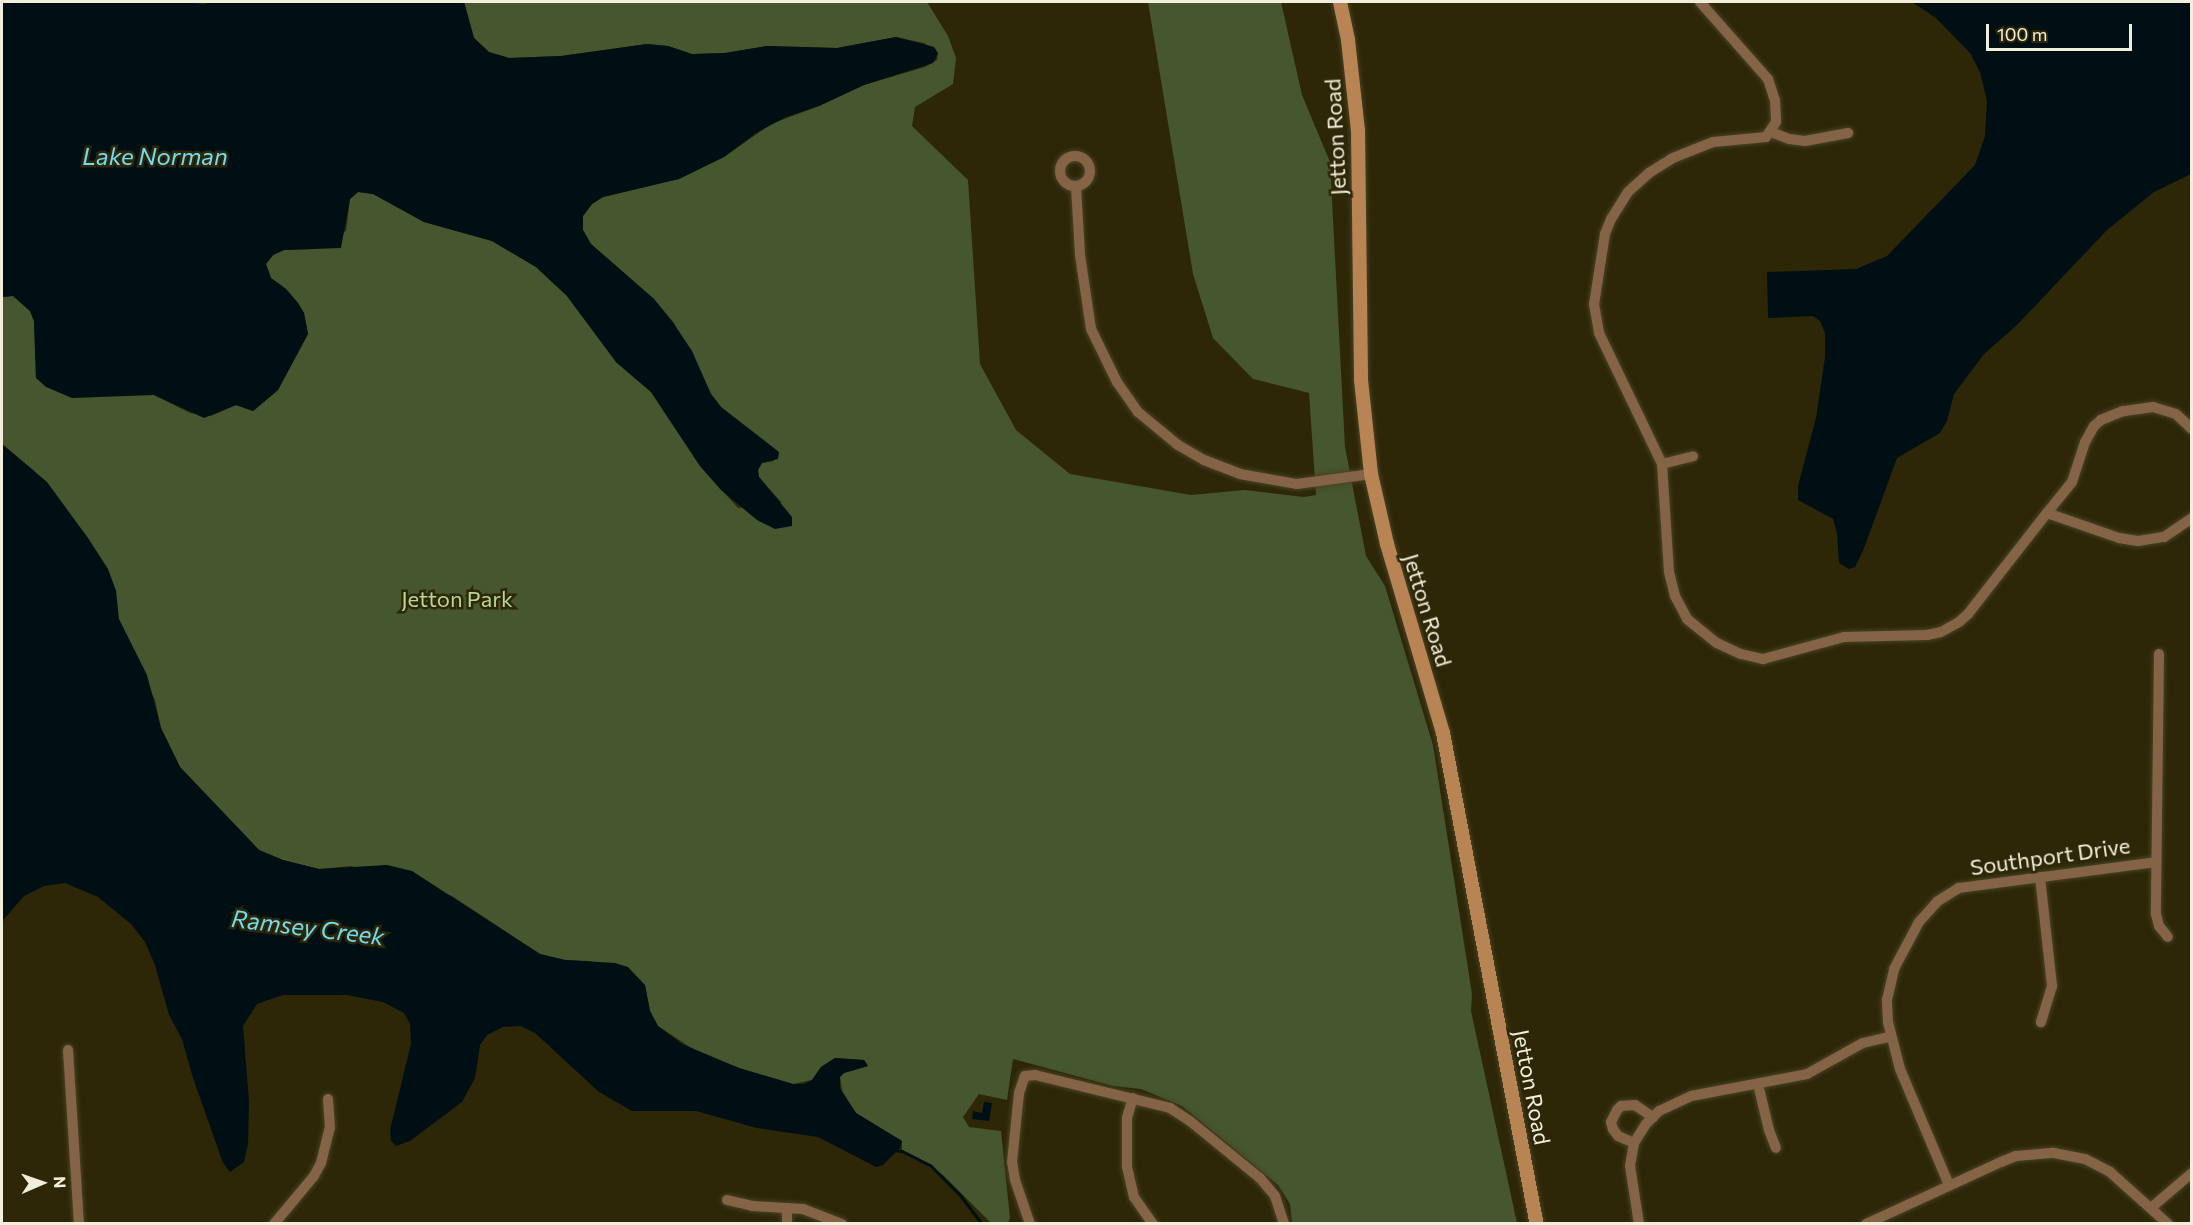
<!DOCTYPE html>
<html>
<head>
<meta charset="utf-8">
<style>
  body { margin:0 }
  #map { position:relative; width:2193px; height:1225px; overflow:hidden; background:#2d2707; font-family:Commissioner,sans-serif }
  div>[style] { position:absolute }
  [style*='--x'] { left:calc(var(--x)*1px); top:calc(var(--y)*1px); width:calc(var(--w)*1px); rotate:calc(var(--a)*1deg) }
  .green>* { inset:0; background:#46562e }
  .water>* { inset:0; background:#000f14 }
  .stream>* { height:3px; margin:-1.5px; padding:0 1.5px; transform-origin:1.5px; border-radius:1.5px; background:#000f14 }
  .roads { filter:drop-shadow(0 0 2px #484325) drop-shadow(0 0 2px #484325) }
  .street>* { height:10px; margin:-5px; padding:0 5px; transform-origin:5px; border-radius:5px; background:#846346 }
  .street>.ring { margin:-5px; padding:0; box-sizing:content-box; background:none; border:10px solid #846346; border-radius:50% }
  .secondary>* { height:14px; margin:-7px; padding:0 7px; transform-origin:7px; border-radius:7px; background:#b98454 }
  span { translate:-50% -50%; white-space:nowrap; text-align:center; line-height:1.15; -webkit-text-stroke:5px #2d2707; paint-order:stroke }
  .street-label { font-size:22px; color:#f1eedc }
  .park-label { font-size:22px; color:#b8d88d }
  .water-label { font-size:24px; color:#6fdcf3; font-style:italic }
  .frame { position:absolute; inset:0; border:3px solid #f1eedc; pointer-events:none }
  .north { position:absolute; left:12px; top:1153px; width:60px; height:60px; -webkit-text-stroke:4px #2d2707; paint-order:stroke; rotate:88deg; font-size:16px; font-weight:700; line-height:24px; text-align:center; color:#f1eedc }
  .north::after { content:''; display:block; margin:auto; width:21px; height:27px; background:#f1eedc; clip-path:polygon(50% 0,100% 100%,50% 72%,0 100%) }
  .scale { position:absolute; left:1986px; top:24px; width:146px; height:27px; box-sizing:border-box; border:3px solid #f1eedc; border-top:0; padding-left:8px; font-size:18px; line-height:21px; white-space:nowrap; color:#f1eedc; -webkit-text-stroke:4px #2d2707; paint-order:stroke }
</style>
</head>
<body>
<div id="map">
  <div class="green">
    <div style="clip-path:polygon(464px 2px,927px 2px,948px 36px,956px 58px,953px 84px,915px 107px,912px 126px,968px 180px,980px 364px,1016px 430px,1070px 474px,1191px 495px,1245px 490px,1304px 497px,1316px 495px,1309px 393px,1253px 379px,1213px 338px,1193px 274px,1148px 2px,1281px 2px,1302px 95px,1330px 162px,1345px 447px,1366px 556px,1385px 586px,1433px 745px,1472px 994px,1471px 1011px,1517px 1223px,1292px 1223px,1290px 1204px,1278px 1185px,1182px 1106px,1141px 1089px,1113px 1086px,1013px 1059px,1007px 1100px,979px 1094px,963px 1117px,969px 1127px,1001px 1131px,1010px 1218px,1008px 1223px,991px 1223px,943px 1175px,902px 1151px,902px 1141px,856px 1113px,843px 1095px,840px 1077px,844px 1073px,868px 1066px,864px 1060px,835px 1058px,821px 1067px,812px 1080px,793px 1084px,739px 1068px,696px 1051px,658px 1026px,650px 1011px,645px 985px,590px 961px,565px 960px,540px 954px,452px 896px,351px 866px,319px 869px,283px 860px,259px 850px,180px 767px,161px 728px,155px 700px,118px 619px,116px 591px,108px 570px,55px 493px,32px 469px,2px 444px,2px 297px,13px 296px,30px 311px,34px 321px,36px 378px,122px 394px,154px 395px,190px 413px,211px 416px,236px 405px,253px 411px,278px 390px,308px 334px,304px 313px,298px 303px,286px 289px,271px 278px,266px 264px,273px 255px,284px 250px,313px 249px,346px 231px,350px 199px,358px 192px,373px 194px,424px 222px,492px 241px,536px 267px,567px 296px,616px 362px,651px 392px,700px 466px,738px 508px,782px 503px,759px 477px,758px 470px,762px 463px,774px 461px,743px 425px,721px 407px,711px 394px,674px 323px,654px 299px,591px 244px,583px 230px,583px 216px,592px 204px,603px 197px,678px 179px,724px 157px,771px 124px,819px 106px,864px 85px,925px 67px,937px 60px,938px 53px,924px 43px,896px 37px,837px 48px,767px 46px,725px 53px,692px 54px,668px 46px,647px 44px,561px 56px,509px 58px,489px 52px,474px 38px)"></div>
  </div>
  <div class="water">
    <div style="clip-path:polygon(2px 2px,186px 2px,203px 4px,213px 2px,464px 2px,474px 38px,489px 52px,509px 58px,561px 56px,647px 44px,668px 46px,692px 54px,725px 53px,767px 46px,837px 48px,896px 37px,934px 47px,938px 53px,933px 63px,864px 85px,819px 106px,786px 117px,756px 133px,724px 157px,679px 179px,603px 197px,592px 204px,583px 216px,583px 230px,591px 244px,654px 299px,674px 324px,692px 351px,711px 394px,721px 407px,779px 452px,778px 459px,762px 463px,758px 470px,759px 477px,792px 517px,792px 526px,775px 529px,757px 520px,721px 490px,700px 466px,651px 392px,616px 362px,567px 296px,536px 267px,492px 241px,424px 222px,373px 194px,358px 192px,350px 199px,341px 248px,284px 250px,273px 255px,266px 264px,271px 278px,286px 289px,298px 303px,304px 313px,308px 334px,278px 390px,253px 411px,236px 405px,204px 418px,154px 395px,72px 398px,46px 387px,36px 378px,34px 321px,30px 311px,13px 296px,2px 297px)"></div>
    <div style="clip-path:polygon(1912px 2px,2191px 2px,2191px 174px,2154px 192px,2107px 230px,2017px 325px,1984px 354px,1954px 394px,1947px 421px,1940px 433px,1897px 458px,1863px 551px,1855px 567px,1849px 569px,1839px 563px,1837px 533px,1833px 519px,1798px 500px,1798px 486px,1816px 418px,1825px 357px,1825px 333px,1820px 321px,1813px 316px,1768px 318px,1767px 272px,1856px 269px,1887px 256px,1975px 165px,1985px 136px,1987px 101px,1980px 72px,1970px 53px,1936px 18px)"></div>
    <div style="clip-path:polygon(2px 444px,47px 482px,88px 538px,108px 569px,116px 591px,119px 619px,147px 675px,161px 728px,180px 767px,259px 850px,283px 860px,319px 869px,387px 865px,412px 871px,540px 954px,565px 960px,615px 963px,628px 967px,645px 985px,650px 1011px,658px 1026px,682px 1044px,739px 1068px,793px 1084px,804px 1084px,812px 1080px,821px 1067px,835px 1058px,864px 1060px,868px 1066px,844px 1073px,840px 1077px,840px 1088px,856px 1113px,902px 1141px,900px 1148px,883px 1165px,876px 1167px,818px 1137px,757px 1128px,696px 1111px,632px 1111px,599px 1092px,535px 1033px,521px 1026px,503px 1027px,487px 1035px,480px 1045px,475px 1078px,462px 1102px,410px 1141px,396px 1146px,391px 1141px,390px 1130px,411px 1044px,410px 1024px,404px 1013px,383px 1002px,347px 995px,283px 995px,257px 1004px,243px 1026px,249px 1101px,248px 1144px,244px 1162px,230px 1172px,223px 1163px,193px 1078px,182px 1039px,169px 1015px,155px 965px,145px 942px,131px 924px,98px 897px,65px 883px,44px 886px,24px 896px,4px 919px,2px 926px)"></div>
    <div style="clip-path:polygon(984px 1102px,992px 1103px,989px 1121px,972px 1119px,973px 1111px,982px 1113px)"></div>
  </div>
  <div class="stream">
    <div style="--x:894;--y:1150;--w:8;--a:7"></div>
    <div style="--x:902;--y:1151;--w:31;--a:27"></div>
    <div style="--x:930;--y:1165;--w:42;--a:45"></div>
    <div style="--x:960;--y:1195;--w:36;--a:53"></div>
  </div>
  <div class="roads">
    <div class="street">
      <div style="--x:1700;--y:2;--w:103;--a:48.6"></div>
      <div style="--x:1768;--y:79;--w:22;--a:72"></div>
      <div style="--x:1775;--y:100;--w:22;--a:87"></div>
      <div style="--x:1776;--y:122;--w:18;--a:124"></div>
      <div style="--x:1766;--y:137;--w:53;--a:174.6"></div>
      <div style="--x:1713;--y:142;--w:43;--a:158.2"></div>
      <div style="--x:1673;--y:158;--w:28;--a:148"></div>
      <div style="--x:1649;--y:173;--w:28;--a:138"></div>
      <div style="--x:1628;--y:192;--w:32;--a:122"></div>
      <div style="--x:1611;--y:219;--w:16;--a:112"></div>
      <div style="--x:1605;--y:234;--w:71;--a:98.9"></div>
      <div style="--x:1594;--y:304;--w:29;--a:80"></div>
      <div style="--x:1599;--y:333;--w:145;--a:64.3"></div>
      <div style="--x:1662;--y:464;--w:108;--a:86.3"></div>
      <div style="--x:1669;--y:572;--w:25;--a:76"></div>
      <div style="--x:1675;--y:596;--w:26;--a:62"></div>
      <div style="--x:1687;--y:619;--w:38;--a:39"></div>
      <div style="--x:1717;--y:643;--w:26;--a:25"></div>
      <div style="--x:1741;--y:654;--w:23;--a:13"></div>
      <div style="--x:1763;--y:659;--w:84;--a:-15.2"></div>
      <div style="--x:1844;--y:637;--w:83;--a:-1.4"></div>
      <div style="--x:1927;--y:635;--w:14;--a:-12"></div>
      <div style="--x:1941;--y:632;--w:21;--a:-29"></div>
      <div style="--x:1959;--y:622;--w:12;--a:-42"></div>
      <div style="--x:1968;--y:614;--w:128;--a:-52"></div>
      <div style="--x:1771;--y:132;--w:19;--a:21"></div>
      <div style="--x:1789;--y:139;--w:16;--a:7"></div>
      <div style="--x:1805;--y:141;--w:44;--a:-10.5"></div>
      <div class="ring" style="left:1060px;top:156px;width:20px;height:20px"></div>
      <div style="--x:1076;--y:187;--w:68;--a:86.6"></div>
      <div style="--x:1080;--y:255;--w:75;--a:81.5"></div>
      <div style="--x:1091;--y:329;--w:59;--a:63.9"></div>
      <div style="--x:1117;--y:382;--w:37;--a:55"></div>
      <div style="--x:1138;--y:412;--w:52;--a:39.5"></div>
      <div style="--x:1178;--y:445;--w:30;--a:30"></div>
      <div style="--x:1204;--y:460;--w:39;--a:21"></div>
      <div style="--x:1240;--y:474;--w:58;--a:10"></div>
      <div style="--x:1297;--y:484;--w:75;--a:-7.7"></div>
      <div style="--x:2192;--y:429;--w:22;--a:-137"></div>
      <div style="--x:2176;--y:414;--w:24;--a:-163"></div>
      <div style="--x:2153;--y:407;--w:30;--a:172"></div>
      <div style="--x:2123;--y:411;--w:24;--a:158"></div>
      <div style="--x:2101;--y:420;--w:9;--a:139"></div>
      <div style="--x:2094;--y:426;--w:18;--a:119"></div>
      <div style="--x:2085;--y:442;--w:42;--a:108"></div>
      <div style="--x:2072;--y:482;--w:40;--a:129"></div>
      <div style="--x:2047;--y:513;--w:76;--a:19.1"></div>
      <div style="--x:2119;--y:538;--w:19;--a:9"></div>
      <div style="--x:2138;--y:541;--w:26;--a:-9"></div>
      <div style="--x:2164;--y:537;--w:34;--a:-34"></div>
      <div style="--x:1662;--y:464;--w:32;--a:-14"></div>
      <div style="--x:2159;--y:654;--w:260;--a:90.7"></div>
      <div style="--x:2156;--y:914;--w:12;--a:76"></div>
      <div style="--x:2159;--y:926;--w:14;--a:51"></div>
      <div style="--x:2040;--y:877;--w:110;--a:83.7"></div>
      <div style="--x:2052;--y:986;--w:38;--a:107"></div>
      <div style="--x:68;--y:1050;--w:174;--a:86.4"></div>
      <div style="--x:1758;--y:1084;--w:47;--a:76.6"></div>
      <div style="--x:1769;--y:1130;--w:19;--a:69"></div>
      <div style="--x:1133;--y:1098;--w:21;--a:107"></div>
      <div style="--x:1127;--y:1118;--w:49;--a:90"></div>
      <div style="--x:1127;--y:1167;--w:31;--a:77"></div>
      <div style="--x:1134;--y:1197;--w:33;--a:55"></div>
      <div style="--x:1634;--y:1143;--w:17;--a:-156"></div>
      <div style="--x:1618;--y:1136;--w:9;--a:-126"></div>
      <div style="--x:1613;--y:1129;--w:7;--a:-106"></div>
      <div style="--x:1611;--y:1122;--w:13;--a:-63"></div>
      <div style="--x:1617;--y:1110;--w:6;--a:-45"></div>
      <div style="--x:1621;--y:1106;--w:14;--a:-4"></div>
      <div style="--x:1635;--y:1105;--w:22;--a:34"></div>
      <div style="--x:1949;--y:1185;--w:126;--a:-112.9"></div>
      <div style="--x:1900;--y:1069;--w:49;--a:-104.3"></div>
      <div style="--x:1888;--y:1022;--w:22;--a:-93"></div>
      <div style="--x:1887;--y:1000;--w:32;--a:-77"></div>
      <div style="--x:1894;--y:969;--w:53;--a:-62"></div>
      <div style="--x:1919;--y:922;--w:28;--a:-48"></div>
      <div style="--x:1938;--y:901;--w:25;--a:-32"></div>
      <div style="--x:1959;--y:888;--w:199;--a:-7.5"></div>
      <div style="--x:727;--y:1200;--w:26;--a:13"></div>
      <div style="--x:752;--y:1206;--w:51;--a:3.4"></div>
      <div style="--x:803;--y:1209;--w:42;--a:21"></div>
      <div style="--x:2152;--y:1207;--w:52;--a:-40.4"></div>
      <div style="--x:274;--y:1224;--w:62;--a:-50.2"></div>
      <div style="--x:314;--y:1176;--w:15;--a:-62"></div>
      <div style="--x:321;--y:1163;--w:36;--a:-76"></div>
      <div style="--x:330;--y:1128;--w:29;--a:-94"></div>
      <div style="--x:787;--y:1224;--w:16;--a:-90"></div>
      <div style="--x:1030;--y:1224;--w:46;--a:-108.8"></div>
      <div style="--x:1015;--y:1180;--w:18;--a:-99"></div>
      <div style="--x:1012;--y:1162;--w:69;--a:-84.2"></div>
      <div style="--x:1019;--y:1093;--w:18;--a:-71"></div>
      <div style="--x:1025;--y:1076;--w:10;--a:-6"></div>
      <div style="--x:1035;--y:1075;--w:139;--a:13.7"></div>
      <div style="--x:1170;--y:1108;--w:24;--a:33"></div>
      <div style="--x:1190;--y:1121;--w:90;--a:39.2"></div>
      <div style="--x:1260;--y:1178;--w:23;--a:50"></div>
      <div style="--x:1275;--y:1196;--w:29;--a:72"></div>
      <div style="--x:1639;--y:1224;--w:59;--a:-98.8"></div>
      <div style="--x:1630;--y:1166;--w:23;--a:-80"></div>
      <div style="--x:1634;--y:1143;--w:22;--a:-58"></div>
      <div style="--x:1646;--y:1124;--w:18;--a:-45"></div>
      <div style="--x:1659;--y:1111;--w:35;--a:-25"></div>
      <div style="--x:1691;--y:1096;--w:118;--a:-10.7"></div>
      <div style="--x:1807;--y:1074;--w:64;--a:-29"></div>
      <div style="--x:1863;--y:1043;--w:28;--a:-13"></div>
      <div style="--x:1866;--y:1224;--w:149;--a:-24.7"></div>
      <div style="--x:2001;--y:1162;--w:16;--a:-22"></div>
      <div style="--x:2016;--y:1156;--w:38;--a:-5"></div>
      <div style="--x:2054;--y:1153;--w:32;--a:11"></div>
      <div style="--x:2085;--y:1159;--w:28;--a:27"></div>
      <div style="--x:2110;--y:1172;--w:78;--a:41.9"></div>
    </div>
    <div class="secondary">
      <div style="--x:1340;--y:2;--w:39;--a:78"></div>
      <div style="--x:1348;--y:40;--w:91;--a:83.7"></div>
      <div style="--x:1358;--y:130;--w:250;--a:89.3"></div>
      <div style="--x:1361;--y:380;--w:95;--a:83.9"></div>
      <div style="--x:1371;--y:474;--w:72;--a:77.1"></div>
      <div style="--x:1387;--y:544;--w:197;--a:73.5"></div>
      <div style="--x:1443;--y:733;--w:500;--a:79.2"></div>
    </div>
  </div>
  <div class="street-label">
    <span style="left:1335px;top:137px;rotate:-93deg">Jetton Road</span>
    <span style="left:1428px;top:610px;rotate:73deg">Jetton Road</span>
    <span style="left:2050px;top:856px;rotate:-8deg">Southport Drive</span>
    <span style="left:1532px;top:1087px;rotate:79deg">Jetton Road</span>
  </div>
  <div class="park-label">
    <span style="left:457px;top:599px">Jetton Park</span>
  </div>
  <div class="water-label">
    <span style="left:155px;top:156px">Lake Norman</span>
    <span style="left:308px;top:927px;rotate:7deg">Ramsey Creek</span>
  </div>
  <div class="frame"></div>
  <div class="north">N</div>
  <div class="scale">100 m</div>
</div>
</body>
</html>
